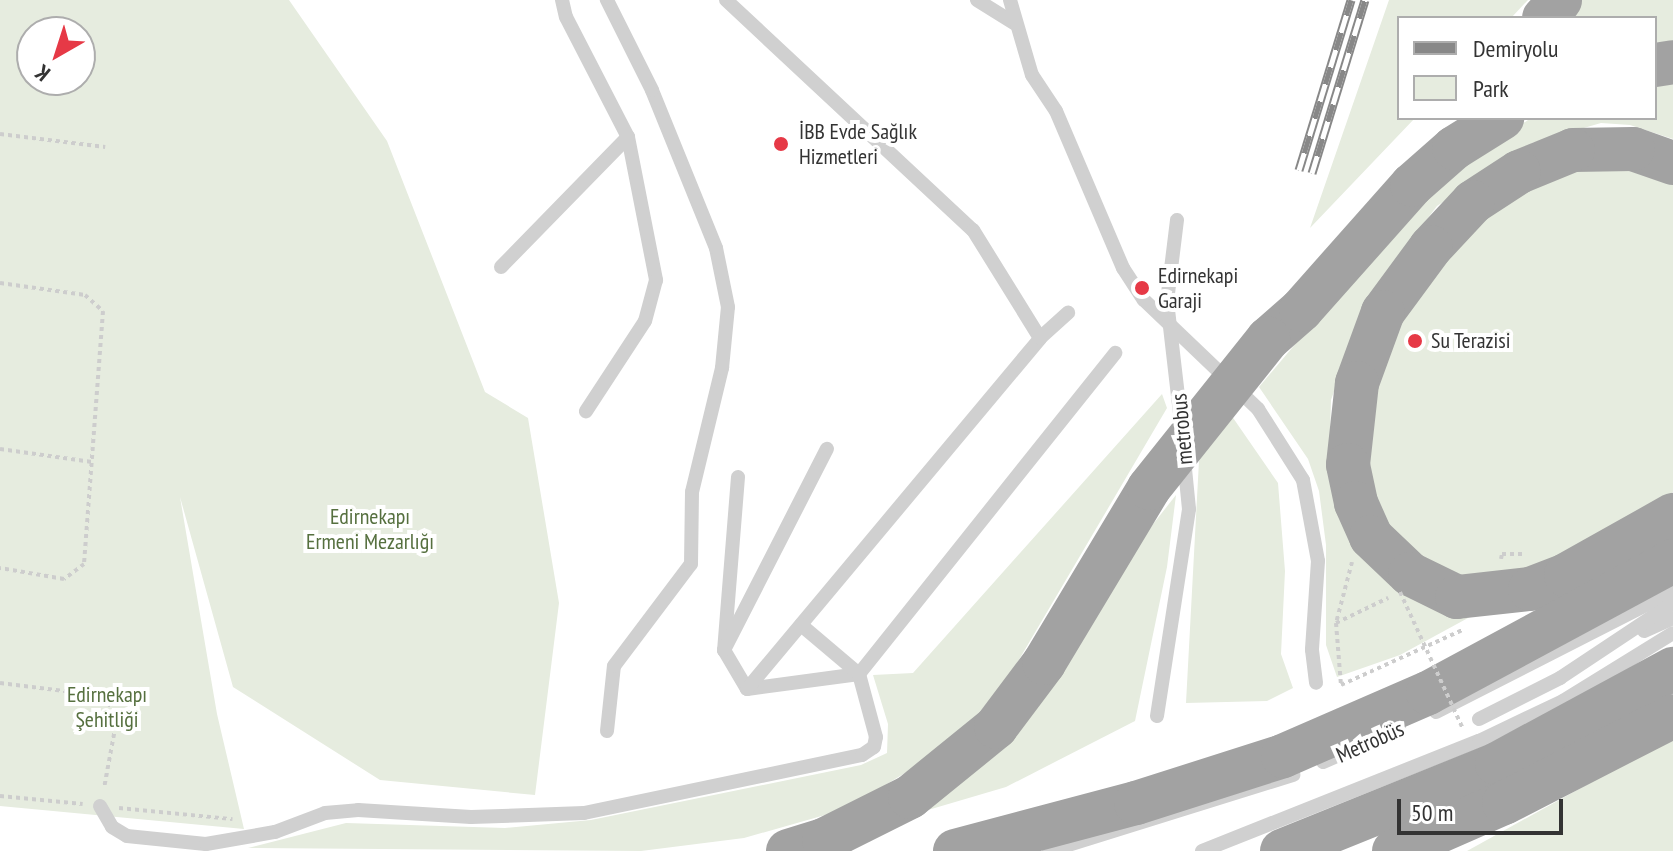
<!DOCTYPE html>
<html>
<head>
<meta charset="utf-8">
<style>
  body { margin:0 }
  #map { position:relative; width:1673px; height:851px; overflow:hidden; background:#fff; font-family:"PT Sans Narrow",sans-serif }
  div>[style] { position:absolute }
  [style*='--x'] { left:calc(var(--x)*1px); top:calc(var(--y)*1px); width:calc(var(--w)*1px); rotate:calc(var(--a)*1deg) }
  .green>* { inset:0; background:#e6ecdf }
  .path>* { height:4px; margin-top:-2px; transform-origin:0; background:repeating-linear-gradient(90deg,#cdcdcd 0 4px,transparent 0 8px) }
  .service>* { height:14px; margin:-7px; padding:0 7px; transform-origin:7px; border-radius:7px; background:#d0d0d0 }
  .trunk>* { height:44px; margin:-22px; padding:0 22px; transform-origin:22px; border-radius:22px; background:#a2a2a2 }
  .rail>* { height:9px; margin-top:-4.5px; transform-origin:0; background:repeating-linear-gradient(90deg,#fff 0 18px,#888 0 36px); box-sizing:border-box; border-block:2px solid #888 }
  .path-bridge>* { height:4px; margin-top:-2px; transform-origin:0; background:repeating-linear-gradient(90deg,#cdcdcd 0 4px,transparent 0 8px) }
  .trunk-bridge>* { height:44px; margin:-22px; padding:0 22px; transform-origin:22px; border-radius:22px; background:#a2a2a2 }
  .dots>* { width:22px; height:22px; translate:-50% -50%; box-sizing:border-box; border:4px solid #fff; border-radius:50% }
  span { translate:-50% -50%; white-space:nowrap; text-align:center; line-height:1.15; -webkit-text-stroke:8px #fff; paint-order:stroke }
  .poi-label { font-size:22px; color:#333 }
  .left { translate:0 -50%; text-align:left }
  .street-label { font-size:22px; color:#333 }
  .park-label { font-size:22px; color:#56703f }
  .legend { position:absolute; left:1397px; top:16px; width:260px; height:104px; box-sizing:border-box; background:#fff; border:2px solid #adadad; margin:0; padding:10px 14px; list-style:none; font-size:24px; color:#333 }
  .legend li { display:flex; align-items:center; gap:16px; height:40px }
  .legend b { width:40px; border:2px solid #adadad }
  .north { position:absolute; left:16px; top:16px; width:80px; height:80px; box-sizing:border-box; background:#fff; border:2px solid #adadad; border-radius:50%; rotate:219deg; font-size:22px; font-weight:700; line-height:32px; text-align:center; color:#333 }
  .north::after { content:''; display:block; margin:auto; width:28px; height:36px; background:#e63946; clip-path:polygon(50% 0,100% 100%,50% 72%,0 100%) }
  .scale { position:absolute; left:1397px; top:799px; width:166px; height:36px; box-sizing:border-box; border:4px solid #333; border-top:0; padding-left:10px; font-size:24px; line-height:28px; white-space:nowrap; color:#333; -webkit-text-stroke:6px #fff; paint-order:stroke }
</style>
</head>
<body>
<div id="map">
  <div class="green">
    <div style="clip-path:polygon(evenodd,0 0,289px 0,387px 141px,485px 392px,528px 418px,559px 603px,535px 795px,380px 780px,233px 687px,180px 497px,217px 714px,244px 829px,0 806px,0 0,32px 32px,80px 32px,80px 80px,32px 80px,32px 32px)"></div>
    <div style="clip-path:polygon(1389px 0,1528px 0,1511px 18px,1399px 18px,1399px 118px,1415px 118px,1310px 228px)"></div>
    <div style="clip-path:polygon(1577px 0,1673px 0,1673px 41px,1655px 43px,1655px 18px,1561px 18px)"></div>
    <div style="clip-path:polygon(1673px 79px,1673px 139px,1630px 125px,1601px 123px,1532px 143px,1437px 206px,1367px 298px,1331px 400px,1329px 472px,1479px 612px,1400px 655px,1337px 677px,1326px 645px,1326px 545px,1319px 491px,1308px 459px,1259px 387px,1427px 188px,1531px 118px,1655px 118px,1655px 81px)"></div>
    <div style="clip-path:polygon(1595px 160px,1673px 182px,1673px 492px,1540px 575px,1448px 582px,1383px 521px,1366px 475px,1364px 427px,1394px 316px,1498px 203px)"></div>
    <div style="clip-path:polygon(1162px 394px,1167px 408px,1010px 675px,979px 713px,923px 762px,846px 809px,744px 838px,641px 851px,248px 848px,346px 823px,505px 828px,591px 820px,861px 765px,887px 753px,888px 724px,873px 675px,913px 673px)"></div>
    <div style="clip-path:polygon(1229px 412px,1278px 483px,1285px 571px,1281px 654px,1293px 688px,1267px 701px,1186px 703px,1200px 442px)"></div>
    <div style="clip-path:polygon(1176px 495px,1167px 567px,1135px 721px,1006px 787px,928px 810px)"></div>
    <div style="clip-path:polygon(1673px 737px,1673px 851px,1467px 851px)"></div>
  </div>
  <div class="path">
    <div style="--x:0;--y:134;--w:106;--a:7.1"></div>
    <div style="--x:0;--y:283;--w:86;--a:8"></div>
    <div style="--x:85;--y:295;--w:24;--a:42"></div>
    <div style="--x:103;--y:311;--w:254;--a:94.3"></div>
    <div style="--x:84;--y:564;--w:25;--a:143"></div>
    <div style="--x:64;--y:579;--w:65;--a:-170.2"></div>
    <div style="--x:0;--y:449;--w:93;--a:8"></div>
    <div style="--x:1501;--y:559;--w:5;--a:-79"></div>
    <div style="--x:1502;--y:554;--w:22;--a:0"></div>
    <div style="--x:1352;--y:562;--w:63;--a:104.7"></div>
    <div style="--x:1336;--y:623;--w:62;--a:85.4"></div>
    <div style="--x:1341;--y:685;--w:133;--a:-24.4"></div>
    <div style="--x:1336;--y:623;--w:58;--a:-25.7"></div>
    <div style="--x:0;--y:683;--w:105;--a:7.1"></div>
    <div style="--x:104;--y:696;--w:26;--a:59"></div>
    <div style="--x:117;--y:718;--w:71;--a:100.5"></div>
    <div style="--x:0;--y:796;--w:83;--a:5.5"></div>
    <div style="--x:119;--y:808;--w:114;--a:5.6"></div>
  </div>
  <div class="service">
    <div style="--x:562;--y:0;--w:17;--a:77"></div>
    <div style="--x:566;--y:17;--w:135;--a:62.7"></div>
    <div style="--x:628;--y:137;--w:146;--a:78.9"></div>
    <div style="--x:656;--y:280;--w:42;--a:105"></div>
    <div style="--x:645;--y:321;--w:108;--a:123.2"></div>
    <div style="--x:726;--y:0;--w:338;--a:43"></div>
    <div style="--x:973;--y:230;--w:127;--a:58.2"></div>
    <div style="--x:977;--y:0;--w:44;--a:31.9"></div>
    <div style="--x:1010;--y:0;--w:78;--a:73.7"></div>
    <div style="--x:1032;--y:75;--w:43;--a:56.3"></div>
    <div style="--x:1056;--y:111;--w:171;--a:66.9"></div>
    <div style="--x:1123;--y:268;--w:38;--a:57"></div>
    <div style="--x:1144;--y:300;--w:158;--a:43.7"></div>
    <div style="--x:1258;--y:409;--w:84;--a:57.6"></div>
    <div style="--x:1303;--y:480;--w:82;--a:79.5"></div>
    <div style="--x:1318;--y:561;--w:89;--a:93.9"></div>
    <div style="--x:1312;--y:650;--w:33;--a:83"></div>
    <div style="--x:1177;--y:220;--w:82;--a:97"></div>
    <div style="--x:1167;--y:301;--w:130;--a:83.4"></div>
    <div style="--x:501;--y:267;--w:182;--a:-45.7"></div>
    <div style="--x:738;--y:477;--w:174;--a:94.6"></div>
    <div style="--x:724;--y:650;--w:45;--a:59.5"></div>
    <div style="--x:1644;--y:631;--w:32;--a:-24"></div>
    <div style="--x:724;--y:650;--w:226;--a:-62.9"></div>
    <div style="--x:747;--y:689;--w:113;--a:-7.6"></div>
    <div style="--x:859;--y:674;--w:411;--a:-51.4"></div>
    <div style="--x:747;--y:689;--w:457;--a:-50.1"></div>
    <div style="--x:1040;--y:338;--w:38;--a:-42"></div>
    <div style="--x:1436;--y:712;--w:266;--a:-27"></div>
    <div style="--x:1157;--y:716;--w:209;--a:-81.2"></div>
    <div style="--x:1189;--y:509;--w:50;--a:-95.7"></div>
    <div style="--x:1479;--y:719;--w:91;--a:-26.8"></div>
    <div style="--x:1560;--y:678;--w:136;--a:-33.6"></div>
    <div style="--x:607;--y:731;--w:65;--a:-83.9"></div>
    <div style="--x:614;--y:666;--w:128;--a:-53"></div>
    <div style="--x:691;--y:564;--w:72;--a:-89.2"></div>
    <div style="--x:692;--y:492;--w:128;--a:-76.4"></div>
    <div style="--x:722;--y:368;--w:61;--a:-84.4"></div>
    <div style="--x:728;--y:307;--w:60;--a:-101.5"></div>
    <div style="--x:716;--y:248;--w:170;--a:-112.1"></div>
    <div style="--x:652;--y:90;--w:101;--a:-116.6"></div>
    <div style="--x:1323;--y:762;--w:83;--a:-23.5"></div>
    <div style="--x:100;--y:806;--w:24;--a:60"></div>
    <div style="--x:112;--y:827;--w:17;--a:31"></div>
    <div style="--x:127;--y:836;--w:79;--a:5.8"></div>
    <div style="--x:206;--y:844;--w:70;--a:-9.9"></div>
    <div style="--x:275;--y:832;--w:53;--a:-20.8"></div>
    <div style="--x:325;--y:813;--w:33;--a:-5"></div>
    <div style="--x:358;--y:810;--w:113;--a:3.5"></div>
    <div style="--x:471;--y:817;--w:113;--a:-2"></div>
    <div style="--x:584;--y:813;--w:284;--a:-11.8"></div>
    <div style="--x:862;--y:755;--w:14;--a:-34"></div>
    <div style="--x:874;--y:747;--w:10;--a:-79"></div>
    <div style="--x:876;--y:737;--w:65;--a:-105.1"></div>
    <div style="--x:859;--y:674;--w:76;--a:-139.8"></div>
    <div style="--x:1049;--y:851;--w:256;--a:-17.3"></div>
    <div style="--x:1202;--y:851;--w:298;--a:-21.7"></div>
    <div style="--x:1479;--y:741;--w:93;--a:-25.5"></div>
    <div style="--x:1563;--y:701;--w:129;--a:-31.7"></div>
  </div>
  <div class="trunk">
    <div style="--x:1544;--y:18;--w:24;--a:-48"></div>
    <div style="--x:1655;--y:65;--w:18;--a:-9"></div>
    <div style="--x:1673;--y:163;--w:42;--a:-160.7"></div>
    <div style="--x:1633;--y:149;--w:60;--a:179"></div>
    <div style="--x:1573;--y:150;--w:58;--a:157.8"></div>
    <div style="--x:1519;--y:172;--w:55;--a:146.9"></div>
    <div style="--x:1473;--y:202;--w:62;--a:133"></div>
    <div style="--x:1431;--y:247;--w:81;--a:126.4"></div>
    <div style="--x:1383;--y:312;--w:76;--a:110.1"></div>
    <div style="--x:1357;--y:383;--w:82;--a:96.3"></div>
    <div style="--x:1348;--y:465;--w:39;--a:78"></div>
    <div style="--x:1356;--y:503;--w:37;--a:66"></div>
    <div style="--x:1371;--y:537;--w:54;--a:43.5"></div>
    <div style="--x:1410;--y:574;--w:52;--a:26.1"></div>
    <div style="--x:1457;--y:597;--w:73;--a:-6.3"></div>
    <div style="--x:1530;--y:589;--w:39;--a:-21"></div>
    <div style="--x:1566;--y:575;--w:123;--a:-29.3"></div>
    <div style="--x:1268;--y:339;--w:44;--a:-41.3"></div>
    <div style="--x:1301;--y:310;--w:167;--a:-48.4"></div>
    <div style="--x:1412;--y:185;--w:56;--a:-41.4"></div>
    <div style="--x:1454;--y:148;--w:57;--a:-32"></div>
    <div style="--x:788;--y:851;--w:38;--a:-17"></div>
    <div style="--x:824;--y:840;--w:96;--a:-26.6"></div>
    <div style="--x:910;--y:797;--w:111;--a:-39.1"></div>
    <div style="--x:996;--y:727;--w:80;--a:-53.1"></div>
    <div style="--x:1044;--y:663;--w:204;--a:-59"></div>
    <div style="--x:955;--y:851;--w:187;--a:-14.9"></div>
    <div style="--x:1136;--y:803;--w:154;--a:-17.7"></div>
    <div style="--x:1283;--y:756;--w:158;--a:-23.5"></div>
    <div style="--x:1428;--y:693;--w:278;--a:-28.3"></div>
    <div style="--x:1282;--y:851;--w:232;--a:-22"></div>
    <div style="--x:1497;--y:764;--w:200;--a:-28.4"></div>
    <div style="--x:1394;--y:851;--w:120;--a:-23.6"></div>
    <div style="--x:1504;--y:803;--w:190;--a:-27.2"></div>
  </div>
  <div class="rail">
    <div style="--x:1299;--y:170;--w:178;--a:-73"></div>
    <div style="--x:1312;--y:173;--w:181;--a:-73"></div>
  </div>
  <div class="path-bridge">
    <div style="--x:1400;--y:592;--w:151;--a:65.3"></div>
  </div>
  <div class="trunk-bridge">
    <div style="--x:1149;--y:488;--w:191;--a:-51.4"></div>
  </div>
  <div class="dots">
    <div style="left:781px;top:144px;background:#e63946"></div>
    <div style="left:1142px;top:288px;background:#e63946"></div>
    <div style="left:1415px;top:341px;background:#e63946"></div>
  </div>
  <div class="poi-label">
    <span class="left" style="left:799px;top:144px">İBB Evde Sağlık<br>Hizmetleri</span>
    <span class="left" style="left:1158px;top:288px">Edirnekapi<br>Garaji</span>
    <span class="left" style="left:1431px;top:341px">Su Terazisi</span>
  </div>
  <div class="street-label">
    <span style="left:1182px;top:429px;rotate:-95deg">metrobus</span>
    <span style="left:1370px;top:742px;rotate:-24deg">Metrobüs</span>
  </div>
  <div class="park-label">
    <span style="left:370px;top:529px">Edirnekapı<br>Ermeni Mezarlığı</span>
    <span style="left:107px;top:707px">Edirnekapı<br>Şehitliği</span>
  </div>
  <ul class="legend">
  <li><b style="height:10px;background:#888"></b>Demiryolu</li>
  <li><b style="height:22px;background:#e6ecdf"></b>Park</li>
  </ul>
  <div class="north">K</div>
  <div class="scale">50 m</div>
</div>
</body>
</html>
